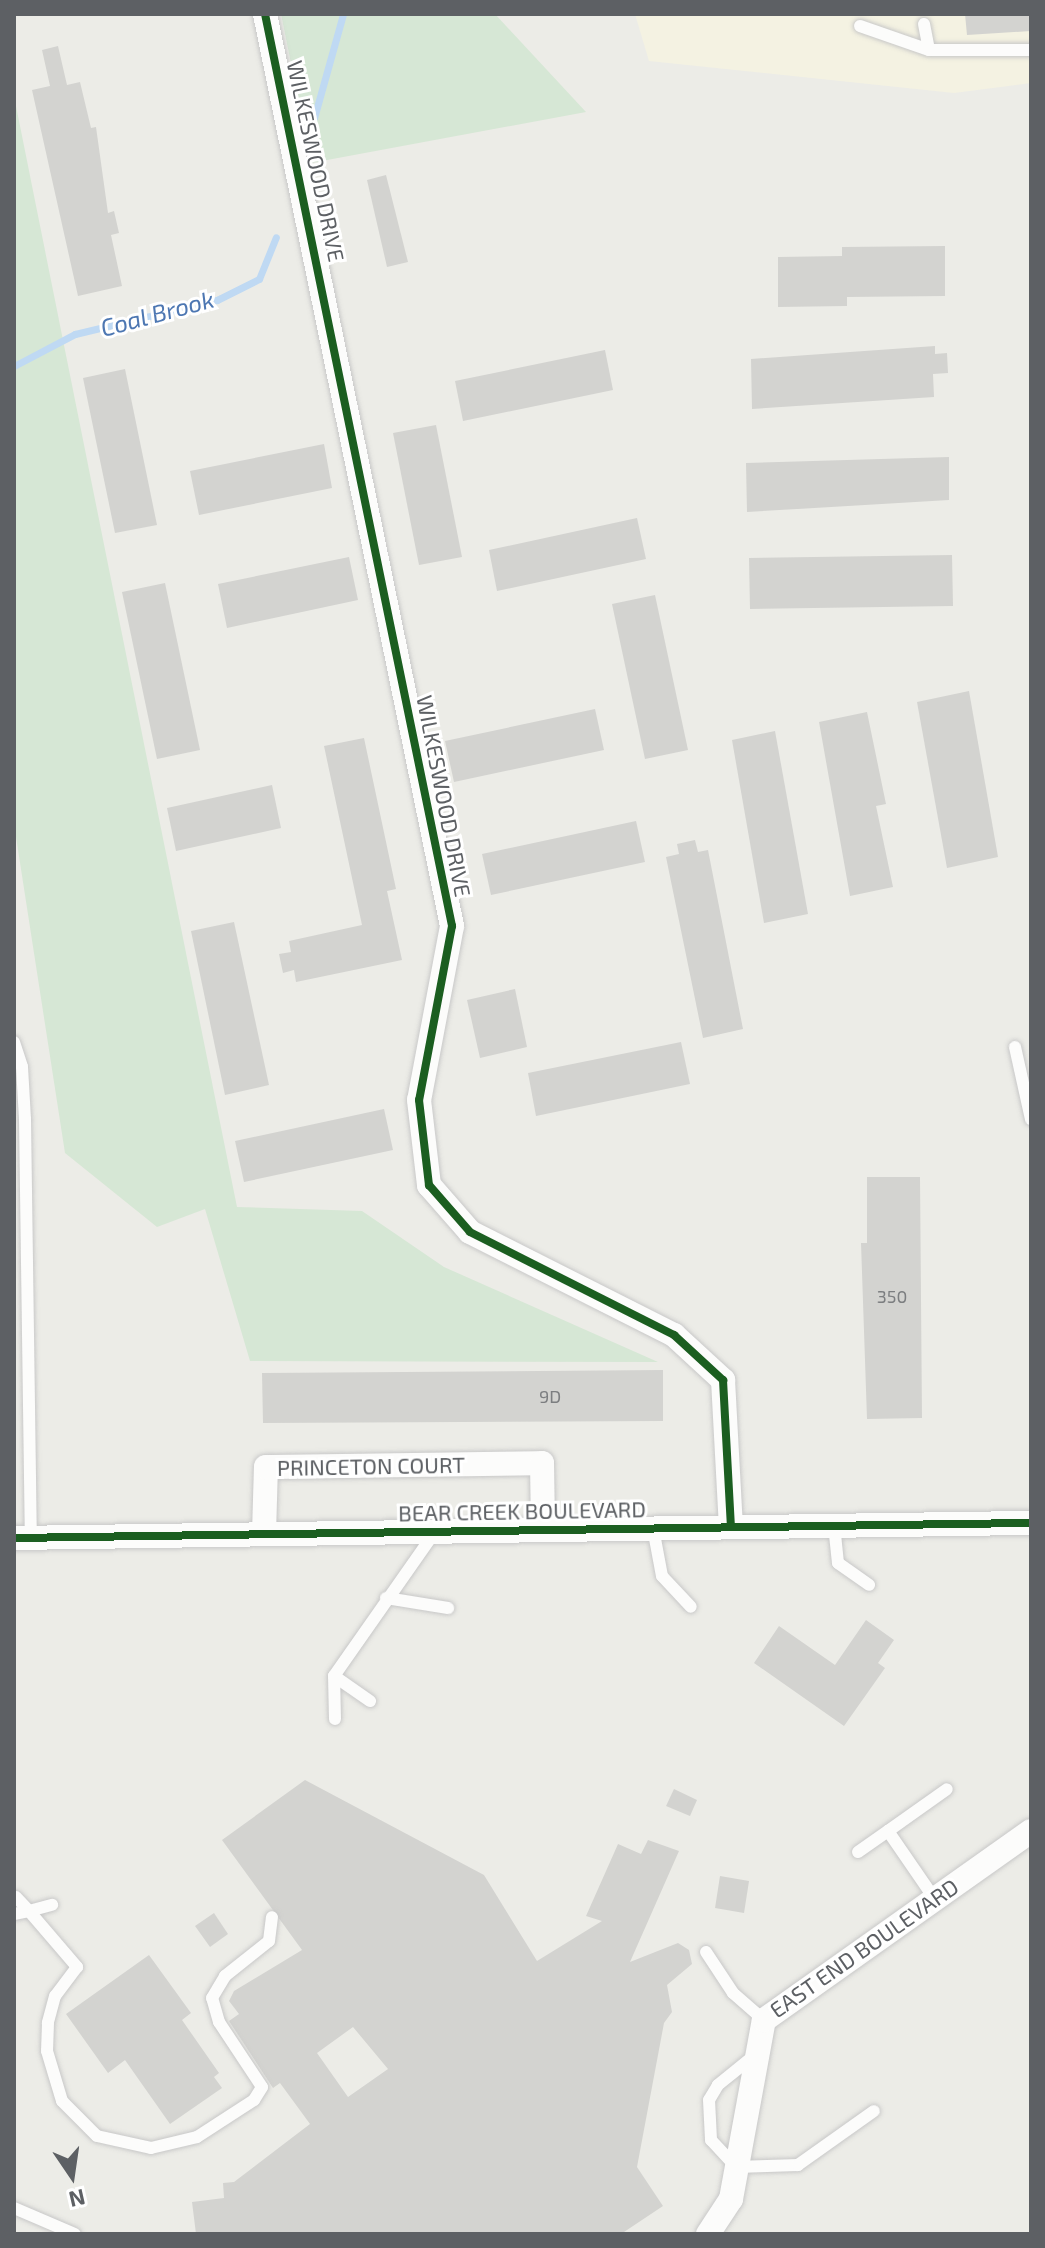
<!DOCTYPE html>
<html>
<head>
<meta charset="utf-8">
<style>
  body { margin:0 }
  #map { position:relative; width:1045px; height:2248px; overflow:hidden; background:#ecece7; font-family:"Exo 2",sans-serif }
  div>[style] { position:absolute }
  [style*='--x'] { left:calc(var(--x)*1px); top:calc(var(--y)*1px); width:calc(var(--w)*1px); rotate:calc(var(--a)*1deg) }
  .commercial>* { inset:0; background:#f4f2e2 }
  .green>* { inset:0; background:#d6e7d5 }
  .stream>* { height:7px; margin:-3.5px; padding:0 3.5px; transform-origin:3.5px; border-radius:3.5px; background:#bfd9f3 }
  .building>* { inset:0; background:#d3d3d0 }
  .roads { filter:drop-shadow(0 0 2px #c8c8c8) drop-shadow(0 0 2px #c8c8c8) }
  .service>* { height:12px; margin:-6px; padding:0 6px; transform-origin:6px; border-radius:6px; background:#fcfcfb }
  .minor>* { height:24px; margin:-12px; padding:0 12px; transform-origin:12px; border-radius:12px; background:#fcfcfb }
  .cycleway>* { height:8px; margin:-4px; padding:0 4px; transform-origin:4px; border-radius:4px; background:#1b5e20 }
  span { translate:-50% -50%; white-space:nowrap; text-align:center; line-height:1.15; -webkit-text-stroke:6px #fff; paint-order:stroke }
  .number-label { font-size:18px; color:#7c7e80 }
  .number-label span { -webkit-text-stroke-width:0 }
  .street-label { font-size:22px; color:#5d6064 }
  .water-label { font-size:24px; color:#4d77b2; font-style:italic }
  .frame { position:absolute; inset:0; border:16px solid #5d6064; pointer-events:none }
  .north { position:absolute; left:32px; top:2136px; width:80px; height:80px; -webkit-text-stroke:6px #fff; paint-order:stroke; rotate:167deg; font-size:22px; font-weight:700; line-height:32px; text-align:center; color:#5d6064 }
  .north::after { content:''; display:block; margin:auto; width:28px; height:36px; background:#5d6064; clip-path:polygon(50% 0,100% 100%,50% 72%,0 100%) }
</style>
</head>
<body>
<div id="map">
  <div class="commercial">
    <div style="clip-path:polygon(635px 14px,1031px 14px,1031px 83px,954px 93px,649px 61px)"></div>
  </div>
  <div class="green">
    <div style="clip-path:polygon(281px 14px,495px 14px,586px 112px,311px 163px)"></div>
    <div style="clip-path:polygon(14px 96px,237px 1207px,362px 1211px,444px 1267px,658px 1362px,250px 1361px,205px 1209px,157px 1227px,65px 1153px,14px 824px)"></div>
  </div>
  <div class="stream">
    <div style="--x:314;--y:118;--w:108;--a:-74.4"></div>
    <div style="--x:14;--y:366;--w:69;--a:-27.7"></div>
    <div style="--x:75;--y:334;--w:146;--a:-13.5"></div>
    <div style="--x:217;--y:300;--w:47;--a:-26.6"></div>
    <div style="--x:259;--y:279;--w:45;--a:-68"></div>
  </div>
  <div class="building">
    <div style="clip-path:polygon(965px 14px,1031px 14px,1031px 31px,967px 35px)"></div>
    <div style="clip-path:polygon(58px 46px,67px 85px,80px 82px,91px 128px,96px 127px,108px 213px,114px 211px,119px 233px,111px 235px,122px 286px,78px 296px,32px 90px,50px 86px,42px 50px)"></div>
    <div style="clip-path:polygon(386px 175px,408px 262px,387px 267px,367px 180px)"></div>
    <div style="clip-path:polygon(945px 246px,945px 296px,847px 297px,847px 306px,778px 307px,778px 257px,842px 256px,842px 247px)"></div>
    <div style="clip-path:polygon(935px 346px,935px 354px,947px 353px,948px 373px,933px 374px,934px 397px,752px 409px,751px 359px)"></div>
    <div style="clip-path:polygon(605px 350px,613px 390px,463px 421px,455px 381px)"></div>
    <div style="clip-path:polygon(125px 369px,157px 525px,115px 533px,83px 378px)"></div>
    <div style="clip-path:polygon(436px 425px,462px 557px,419px 565px,393px 433px)"></div>
    <div style="clip-path:polygon(324px 444px,332px 488px,199px 515px,190px 471px)"></div>
    <div style="clip-path:polygon(949px 457px,949px 500px,747px 512px,746px 463px)"></div>
    <div style="clip-path:polygon(637px 518px,646px 559px,497px 591px,489px 550px)"></div>
    <div style="clip-path:polygon(952px 555px,953px 606px,750px 609px,749px 558px)"></div>
    <div style="clip-path:polygon(349px 557px,358px 600px,227px 628px,218px 584px)"></div>
    <div style="clip-path:polygon(165px 583px,200px 750px,157px 759px,122px 592px)"></div>
    <div style="clip-path:polygon(655px 595px,688px 750px,645px 759px,612px 604px)"></div>
    <div style="clip-path:polygon(969px 691px,998px 857px,947px 868px,917px 702px)"></div>
    <div style="clip-path:polygon(595px 709px,604px 750px,454px 782px,445px 741px)"></div>
    <div style="clip-path:polygon(867px 712px,886px 804px,876px 806px,893px 887px,850px 896px,819px 722px)"></div>
    <div style="clip-path:polygon(775px 731px,808px 914px,764px 923px,732px 740px)"></div>
    <div style="clip-path:polygon(364px 738px,396px 889px,387px 891px,402px 960px,296px 982px,294px 970px,283px 973px,279px 954px,291px 952px,289px 941px,362px 925px,324px 746px)"></div>
    <div style="clip-path:polygon(272px 785px,281px 828px,176px 851px,167px 808px)"></div>
    <div style="clip-path:polygon(636px 821px,645px 862px,491px 895px,482px 854px)"></div>
    <div style="clip-path:polygon(695px 840px,698px 852px,708px 850px,743px 1029px,703px 1038px,666px 857px,679px 854px,677px 844px)"></div>
    <div style="clip-path:polygon(234px 922px,269px 1085px,225px 1095px,191px 931px)"></div>
    <div style="clip-path:polygon(515px 989px,527px 1047px,480px 1058px,467px 1000px)"></div>
    <div style="clip-path:polygon(681px 1042px,690px 1084px,536px 1116px,528px 1073px)"></div>
    <div style="clip-path:polygon(384px 1109px,393px 1150px,244px 1182px,235px 1141px)"></div>
    <div style="clip-path:polygon(867px 1177px,920px 1177px,922px 1418px,867px 1419px,861px 1243px,867px 1243px)"></div>
    <div style="clip-path:polygon(663px 1370px,663px 1421px,263px 1423px,262px 1373px)"></div>
    <div style="clip-path:polygon(866px 1620px,894px 1640px,878px 1663px,885px 1668px,844px 1726px,754px 1663px,779px 1626px,835px 1665px)"></div>
    <div style="clip-path:polygon(evenodd,305px 1780px,484px 1875px,537px 1961px,602px 1921px,586px 1916px,618px 1844px,641px 1854px,648px 1840px,679px 1851px,630px 1962px,678px 1943px,689px 1950px,692px 1964px,667px 1985px,672px 2012px,664px 2023px,637px 2167px,663px 2206px,621px 2234px,196px 2234px,192px 2202px,224px 2198px,223px 2183px,234px 2182px,310px 2124px,280px 2083px,273px 2088px,229px 2021px,239px 2014px,229px 2001px,234px 1991px,302px 1950px,222px 1840px,305px 1780px,353px 2027px,388px 2069px,348px 2097px,317px 2053px,353px 2027px)"></div>
    <div style="clip-path:polygon(674px 1789px,697px 1800px,690px 1816px,666px 1806px)"></div>
    <div style="clip-path:polygon(720px 1876px,749px 1881px,744px 1913px,715px 1908px)"></div>
    <div style="clip-path:polygon(214px 1913px,228px 1934px,210px 1947px,195px 1926px)"></div>
    <div style="clip-path:polygon(149px 1955px,191px 2013px,182px 2020px,219px 2073px,214px 2077px,222px 2088px,170px 2124px,125px 2060px,108px 2073px,66px 2014px)"></div>
  </div>
  <div class="roads">
    <div class="service">
      <div style="--x:924;--y:24;--w:26;--a:79"></div>
      <div style="--x:860;--y:26;--w:73;--a:19.2"></div>
      <div style="--x:929;--y:50;--w:102;--a:0"></div>
      <div style="--x:14;--y:1042;--w:26;--a:72"></div>
      <div style="--x:22;--y:1067;--w:52;--a:86.7"></div>
      <div style="--x:25;--y:1119;--w:419;--a:89.2"></div>
      <div style="--x:1015;--y:1047;--w:74;--a:77.5"></div>
      <div style="--x:834;--y:1525;--w:38;--a:84"></div>
      <div style="--x:838;--y:1563;--w:38;--a:35"></div>
      <div style="--x:653;--y:1528;--w:49;--a:79.4"></div>
      <div style="--x:662;--y:1576;--w:42;--a:46.9"></div>
      <div style="--x:386;--y:1598;--w:63;--a:9.2"></div>
      <div style="--x:334;--y:1676;--w:44;--a:34.8"></div>
      <div style="--x:335;--y:1719;--w:43;--a:-91.3"></div>
      <div style="--x:334;--y:1676;--w:176;--a:-55"></div>
      <div style="--x:888;--y:1831;--w:72;--a:-35.4"></div>
      <div style="--x:858;--y:1852;--w:37;--a:-35"></div>
      <div style="--x:888;--y:1831;--w:81;--a:55.5"></div>
      <div style="--x:16;--y:1897;--w:19;--a:47"></div>
      <div style="--x:29;--y:1911;--w:24;--a:-15"></div>
      <div style="--x:14;--y:1914;--w:15;--a:-11"></div>
      <div style="--x:29;--y:1911;--w:74;--a:49.4"></div>
      <div style="--x:77;--y:1967;--w:36;--a:127"></div>
      <div style="--x:55;--y:1996;--w:28;--a:105"></div>
      <div style="--x:48;--y:2023;--w:28;--a:92"></div>
      <div style="--x:47;--y:2051;--w:52;--a:73.3"></div>
      <div style="--x:62;--y:2101;--w:49;--a:45"></div>
      <div style="--x:97;--y:2136;--w:55;--a:12.5"></div>
      <div style="--x:151;--y:2148;--w:47;--a:-13.4"></div>
      <div style="--x:197;--y:2137;--w:68;--a:-33"></div>
      <div style="--x:254;--y:2100;--w:15;--a:-58"></div>
      <div style="--x:262;--y:2087;--w:78;--a:-123.5"></div>
      <div style="--x:219;--y:2022;--w:25;--a:-106"></div>
      <div style="--x:212;--y:1998;--w:26;--a:-59"></div>
      <div style="--x:225;--y:1976;--w:56;--a:-38.5"></div>
      <div style="--x:269;--y:1941;--w:24;--a:-83"></div>
      <div style="--x:706;--y:1952;--w:49;--a:56.6"></div>
      <div style="--x:733;--y:1993;--w:41;--a:41.1"></div>
      <div style="--x:755;--y:2055;--w:48;--a:141"></div>
      <div style="--x:718;--y:2085;--w:17;--a:121"></div>
      <div style="--x:709;--y:2100;--w:40;--a:87.1"></div>
      <div style="--x:711;--y:2140;--w:37;--a:47"></div>
      <div style="--x:736;--y:2167;--w:62;--a:-1.8"></div>
      <div style="--x:798;--y:2165;--w:93;--a:-35.4"></div>
      <div style="--x:14;--y:2208;--w:66;--a:23.1"></div>
    </div>
    <div class="minor">
      <div style="--x:265;--y:14;--w:931;--a:78.41"></div>
      <div style="--x:452;--y:926;--w:177;--a:100.7"></div>
      <div style="--x:419;--y:1100;--w:86;--a:83.3"></div>
      <div style="--x:429;--y:1185;--w:62;--a:48.9"></div>
      <div style="--x:470;--y:1232;--w:229;--a:26.8"></div>
      <div style="--x:674;--y:1335;--w:67;--a:42.6"></div>
      <div style="--x:723;--y:1380;--w:147;--a:86.9"></div>
      <div style="--x:264;--y:1533;--w:66;--a:-88.3"></div>
      <div style="--x:266;--y:1467;--w:276;--a:-0.8"></div>
      <div style="--x:542;--y:1463;--w:66;--a:89.1"></div>
      <div style="--x:14;--y:1538;--w:1017;--a:-0.85"></div>
      <div style="--x:708;--y:2234;--w:42;--a:-56.7"></div>
      <div style="--x:731;--y:2199;--w:182;--a:-79.6"></div>
      <div style="--x:764;--y:2020;--w:327;--a:-35.3"></div>
    </div>
  </div>
  <div class="cycleway">
    <div style="--x:265;--y:14;--w:931;--a:78.41"></div>
    <div style="--x:452;--y:926;--w:177;--a:100.7"></div>
    <div style="--x:419;--y:1100;--w:86;--a:83.3"></div>
    <div style="--x:429;--y:1185;--w:62;--a:48.9"></div>
    <div style="--x:470;--y:1232;--w:229;--a:26.8"></div>
    <div style="--x:674;--y:1335;--w:67;--a:42.6"></div>
    <div style="--x:723;--y:1380;--w:147;--a:86.9"></div>
    <div style="--x:14;--y:1538;--w:1017;--a:-0.85"></div>
  </div>
  <div class="number-label">
    <span style="left:892px;top:1296px">350</span>
    <span style="left:550px;top:1396px">9D</span>
  </div>
  <div class="street-label">
    <span style="left:316px;top:161px;rotate:78deg">WILKESWOOD DRIVE</span>
    <span style="left:444px;top:796px;rotate:79deg">WILKESWOOD DRIVE</span>
    <span style="left:371px;top:1466px;rotate:-1deg">PRINCETON COURT</span>
    <span style="left:522px;top:1511px;rotate:-1deg">BEAR CREEK BOULEVARD</span>
    <span style="left:864px;top:1948px;rotate:-35deg">EAST END BOULEVARD</span>
  </div>
  <div class="water-label">
    <span style="left:157px;top:313px;rotate:-15deg">Coal Brook</span>
  </div>
  <div class="frame"></div>
  <div class="north">N</div>
</div>
</body>
</html>
